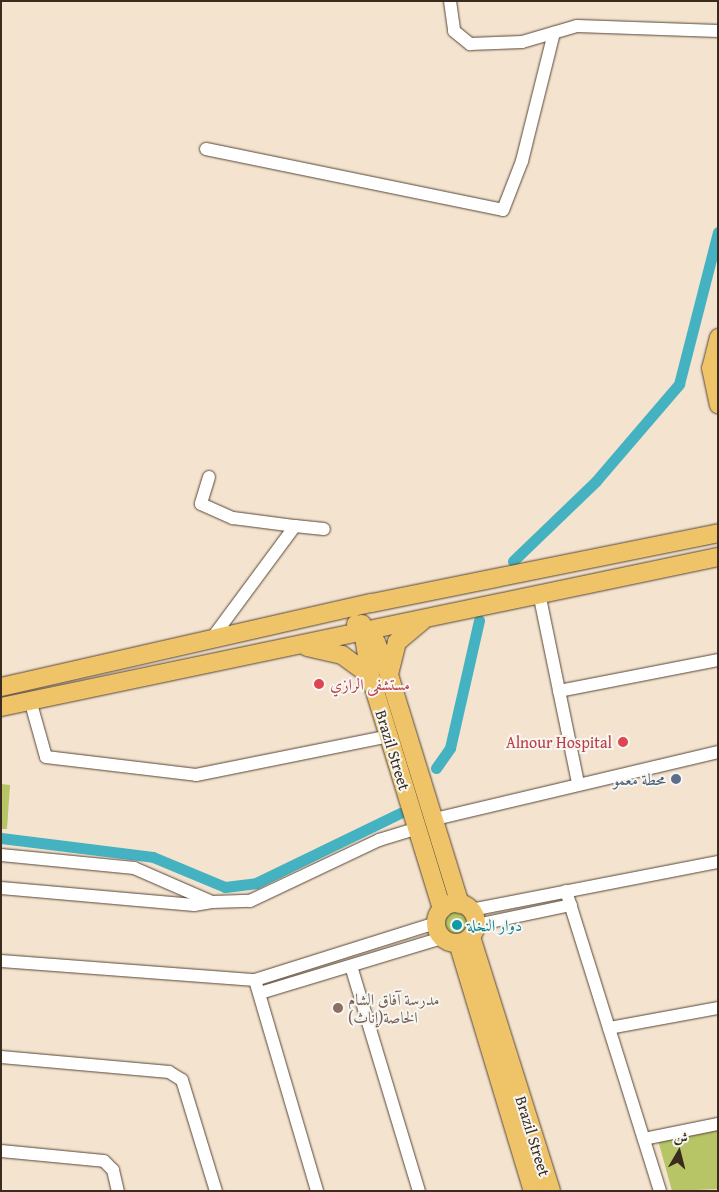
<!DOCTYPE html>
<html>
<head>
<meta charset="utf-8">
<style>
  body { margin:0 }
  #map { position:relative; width:719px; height:1192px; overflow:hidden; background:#f4e3ce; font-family:"Gentium Book Plus",Amiri,serif }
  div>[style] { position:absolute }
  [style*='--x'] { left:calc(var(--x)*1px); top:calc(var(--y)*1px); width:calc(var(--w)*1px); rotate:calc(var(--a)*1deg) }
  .green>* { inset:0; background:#b7c567 }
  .round { border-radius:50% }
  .canal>* { height:11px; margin:-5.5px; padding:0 5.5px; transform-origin:5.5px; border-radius:5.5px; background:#45b2c2 }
  .roads { filter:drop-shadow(0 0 1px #574638) drop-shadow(0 0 1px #574638) }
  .minor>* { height:12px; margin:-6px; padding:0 6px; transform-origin:6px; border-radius:6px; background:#fff }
  .major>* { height:16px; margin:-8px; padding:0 8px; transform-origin:8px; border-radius:8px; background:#efc469 }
  .highway>* { height:18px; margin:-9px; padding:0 9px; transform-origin:9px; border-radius:9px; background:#efc469 }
  .highway>.ring { margin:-9px; padding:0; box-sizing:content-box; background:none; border:18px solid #efc469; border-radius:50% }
  .dots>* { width:14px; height:14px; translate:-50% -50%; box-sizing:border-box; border:2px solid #f6f6f2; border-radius:50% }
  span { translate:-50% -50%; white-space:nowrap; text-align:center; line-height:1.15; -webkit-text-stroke:4px #f6f6f2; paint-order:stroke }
  .health-label { font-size:16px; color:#be3a42 }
  .left { translate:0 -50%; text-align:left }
  .right { translate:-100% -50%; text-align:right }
  .street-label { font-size:16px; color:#3b2a1e }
  .service-label { font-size:16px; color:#4e5e75 }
  .culture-label { font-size:16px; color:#0d838f }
  .education-label { font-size:16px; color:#785e54 }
  .frame { position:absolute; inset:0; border:2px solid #3b2a1e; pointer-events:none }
  .north { position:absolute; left:654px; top:1127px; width:50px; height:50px; -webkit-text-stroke:4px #f6f6f2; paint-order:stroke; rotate:8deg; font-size:14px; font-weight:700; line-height:20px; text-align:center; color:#3b2a1e }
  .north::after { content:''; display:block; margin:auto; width:18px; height:22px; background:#3b2a1e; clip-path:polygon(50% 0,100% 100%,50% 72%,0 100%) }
</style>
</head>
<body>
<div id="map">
  <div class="green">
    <div style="clip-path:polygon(1px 784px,10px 785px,7px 829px,1px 829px)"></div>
    <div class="round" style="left:444px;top:911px;width:24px;height:24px"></div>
    <div style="clip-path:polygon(718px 1129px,718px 1189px,672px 1191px,658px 1140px)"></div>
  </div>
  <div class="canal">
    <div style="--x:513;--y:561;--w:115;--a:-43.9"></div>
    <div style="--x:596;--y:481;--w:128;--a:-49.4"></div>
    <div style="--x:679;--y:384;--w:157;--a:-75.6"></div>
    <div style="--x:436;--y:768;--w:24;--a:-55"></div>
    <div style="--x:450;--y:748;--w:131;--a:-77.2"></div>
    <div style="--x:1;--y:838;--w:153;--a:7.1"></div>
    <div style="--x:153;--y:857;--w:78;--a:22.6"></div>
    <div style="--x:225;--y:887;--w:31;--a:-7"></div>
    <div style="--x:256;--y:883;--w:160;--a:-25.9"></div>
  </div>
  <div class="roads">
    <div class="minor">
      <div style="--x:450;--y:1;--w:30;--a:82"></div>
      <div style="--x:454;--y:31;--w:21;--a:39"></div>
      <div style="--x:470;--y:44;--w:52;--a:-2.2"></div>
      <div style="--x:522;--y:42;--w:57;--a:-16.2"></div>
      <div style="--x:577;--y:26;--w:141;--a:2"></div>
      <div style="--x:206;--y:149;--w:303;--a:11.6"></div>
      <div style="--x:503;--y:210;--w:53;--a:-68.8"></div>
      <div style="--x:522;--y:161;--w:132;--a:-76"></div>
      <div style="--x:209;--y:477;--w:28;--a:107"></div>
      <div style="--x:201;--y:504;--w:35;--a:24"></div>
      <div style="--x:233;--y:518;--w:63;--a:7.4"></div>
      <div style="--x:295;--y:526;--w:143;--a:126.5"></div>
      <div style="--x:295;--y:526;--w:29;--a:6"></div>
      <div style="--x:539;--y:593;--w:194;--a:78.4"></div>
      <div style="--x:559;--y:691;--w:162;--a:-11"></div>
      <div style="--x:30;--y:700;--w:59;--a:74.3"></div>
      <div style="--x:46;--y:757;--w:151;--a:6.8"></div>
      <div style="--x:196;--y:775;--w:197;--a:-11.4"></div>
      <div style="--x:435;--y:819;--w:291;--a:-13.3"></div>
      <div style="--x:1;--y:855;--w:134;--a:5.6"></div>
      <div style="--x:134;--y:868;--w:85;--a:23.6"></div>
      <div style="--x:212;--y:902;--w:38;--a:-2"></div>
      <div style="--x:250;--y:901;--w:143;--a:-25.3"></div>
      <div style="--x:379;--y:840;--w:41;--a:-17.1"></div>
      <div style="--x:1;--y:888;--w:194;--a:5"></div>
      <div style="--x:194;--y:905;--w:18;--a:-9"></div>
      <div style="--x:566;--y:891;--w:314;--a:72.6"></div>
      <div style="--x:471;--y:910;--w:252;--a:-11"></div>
      <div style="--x:476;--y:925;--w:97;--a:-11.9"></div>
      <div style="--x:1;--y:961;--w:255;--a:4.3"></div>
      <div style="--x:255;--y:980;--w:190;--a:-17.5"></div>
      <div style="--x:351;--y:966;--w:235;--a:73.2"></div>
      <div style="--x:255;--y:980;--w:220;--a:73.6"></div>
      <div style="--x:260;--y:993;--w:190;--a:-16.8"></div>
      <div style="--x:609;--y:1028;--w:111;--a:-10.4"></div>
      <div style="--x:1;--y:1057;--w:169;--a:5.1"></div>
      <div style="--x:169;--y:1072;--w:15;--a:32"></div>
      <div style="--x:182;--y:1080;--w:116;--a:73"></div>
      <div style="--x:644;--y:1139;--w:76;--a:-11.5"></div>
      <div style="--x:1;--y:1151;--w:103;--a:5.5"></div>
      <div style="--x:104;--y:1161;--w:13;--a:45"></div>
      <div style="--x:113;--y:1170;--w:22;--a:77"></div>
    </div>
    <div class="major">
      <div style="--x:718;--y:337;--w:32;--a:104"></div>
      <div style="--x:710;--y:368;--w:38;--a:78"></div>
    </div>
    <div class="highway">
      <div style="--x:356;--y:624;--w:27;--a:42"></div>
      <div style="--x:376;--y:642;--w:35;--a:68"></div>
      <div style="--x:389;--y:675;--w:240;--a:72.8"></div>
      <div style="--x:362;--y:624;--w:52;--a:81.1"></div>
      <div style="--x:370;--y:675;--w:245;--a:72.9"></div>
      <div style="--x:307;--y:647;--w:36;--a:13"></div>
      <div style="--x:342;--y:655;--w:34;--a:36"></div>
      <div style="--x:389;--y:674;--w:33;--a:-76"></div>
      <div style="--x:397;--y:642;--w:33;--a:-40"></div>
      <div style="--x:1;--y:687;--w:380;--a:-12.8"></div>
      <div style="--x:372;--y:603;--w:353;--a:-11.4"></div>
      <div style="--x:1;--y:707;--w:733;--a:-11.82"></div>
      <div class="ring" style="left:436px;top:903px;width:22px;height:22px"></div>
      <div style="--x:471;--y:937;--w:266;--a:72.5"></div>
      <div style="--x:458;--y:943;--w:259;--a:73.2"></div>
    </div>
  </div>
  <div class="dots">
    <div style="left:319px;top:684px;background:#e0444e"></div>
    <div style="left:623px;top:742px;background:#e0444e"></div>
    <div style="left:676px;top:779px;background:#5c6f8a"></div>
    <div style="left:457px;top:925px;background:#0f9aa8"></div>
    <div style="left:338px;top:1008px;background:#8d6e63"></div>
  </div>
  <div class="health-label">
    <span class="left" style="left:330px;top:684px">مستشفى الرازي</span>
    <span class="right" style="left:612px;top:742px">Alnour Hospital</span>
  </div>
  <div class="street-label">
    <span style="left:393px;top:750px;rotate:73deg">Brazil Street</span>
    <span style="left:533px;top:1136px;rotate:73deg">Brazil Street</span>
  </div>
  <div class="service-label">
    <span class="right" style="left:666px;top:779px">محطة معمو</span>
  </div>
  <div class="culture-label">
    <span class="left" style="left:467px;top:925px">دوار النخلة</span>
  </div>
  <div class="education-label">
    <span class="left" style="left:348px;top:1008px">مدرسة آفاق الشام<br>الخاصة(إناث)</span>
  </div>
  <div class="frame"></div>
  <div class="north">ش</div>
</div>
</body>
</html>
